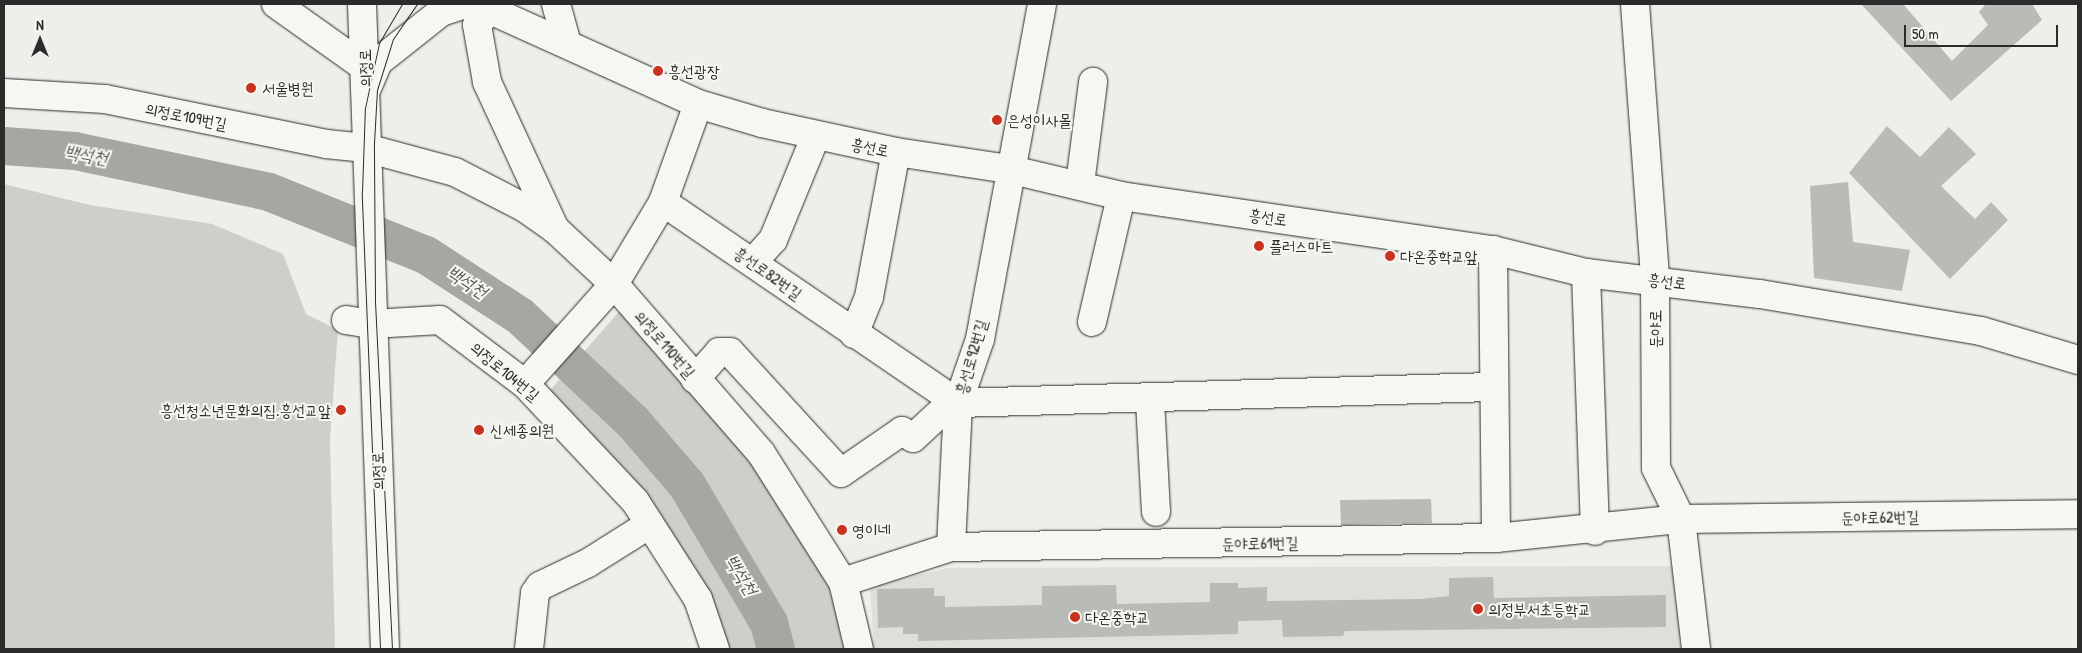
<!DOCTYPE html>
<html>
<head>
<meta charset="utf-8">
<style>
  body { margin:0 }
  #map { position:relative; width:2082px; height:653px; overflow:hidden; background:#eeeeea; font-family:"Patrick Hand","Poor Story",sans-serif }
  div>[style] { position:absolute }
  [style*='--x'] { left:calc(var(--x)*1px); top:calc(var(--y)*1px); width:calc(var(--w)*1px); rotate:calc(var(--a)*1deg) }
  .built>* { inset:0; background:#dededb }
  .green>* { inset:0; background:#cececa }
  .river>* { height:38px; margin:-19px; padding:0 19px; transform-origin:19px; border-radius:19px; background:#a6a6a3 }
  .building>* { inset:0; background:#babab7 }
  .roads { filter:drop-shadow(0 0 1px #2b2b2b) drop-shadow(0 0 1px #2b2b2b) }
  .minor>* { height:28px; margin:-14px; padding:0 14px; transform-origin:14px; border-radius:14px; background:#f6f6f2 }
  .tram>* { height:1px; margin:-0.5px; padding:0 0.5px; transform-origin:0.5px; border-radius:0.5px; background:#2b2b2b }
  .dots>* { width:14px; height:14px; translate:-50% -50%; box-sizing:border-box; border:2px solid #f6f6f2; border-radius:50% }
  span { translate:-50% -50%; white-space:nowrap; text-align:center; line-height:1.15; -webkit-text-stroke:4px #f6f6f2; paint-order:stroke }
  .street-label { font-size:16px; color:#2b2b2b }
  .poi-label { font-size:16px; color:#2b2b2b }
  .left { translate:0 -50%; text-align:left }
  .right { translate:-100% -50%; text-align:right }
  .water-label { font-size:18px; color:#565655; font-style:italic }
  .frame { position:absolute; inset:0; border:5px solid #2b2b2b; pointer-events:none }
  .north { position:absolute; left:15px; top:15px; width:50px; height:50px; -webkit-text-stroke:4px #f6f6f2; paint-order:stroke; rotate:0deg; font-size:14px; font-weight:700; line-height:20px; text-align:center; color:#2b2b2b }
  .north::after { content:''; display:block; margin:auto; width:18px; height:22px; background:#2b2b2b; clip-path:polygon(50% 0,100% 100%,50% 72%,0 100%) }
  .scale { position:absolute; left:1904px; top:25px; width:154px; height:22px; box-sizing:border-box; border:2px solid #2b2b2b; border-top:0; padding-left:6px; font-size:15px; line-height:18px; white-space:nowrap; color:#2b2b2b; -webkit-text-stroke:4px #f6f6f2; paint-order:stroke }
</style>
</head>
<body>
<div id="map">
  <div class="built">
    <div style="clip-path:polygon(1677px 566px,1680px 649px,874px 649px,870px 586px,948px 568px)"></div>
  </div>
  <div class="green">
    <div style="clip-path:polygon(4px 184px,90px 205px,212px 224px,283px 254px,306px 314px,338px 330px,330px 440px,335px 649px,4px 649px)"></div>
    <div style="clip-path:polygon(624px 306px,750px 454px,827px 582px,848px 649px,723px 649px,676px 540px,626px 470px,546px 395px)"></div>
  </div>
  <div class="river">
    <div style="--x:4;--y:146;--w:71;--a:4"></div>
    <div style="--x:75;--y:151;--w:198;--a:11.9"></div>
    <div style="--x:269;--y:192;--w:169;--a:21.9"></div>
    <div style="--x:426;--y:255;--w:112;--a:33"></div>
    <div style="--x:520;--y:316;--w:155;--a:43.2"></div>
    <div style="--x:633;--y:422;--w:83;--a:49.4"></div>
    <div style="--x:687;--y:485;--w:161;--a:59.3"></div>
    <div style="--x:769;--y:623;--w:27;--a:75"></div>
  </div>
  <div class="building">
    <div style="clip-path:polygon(1861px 4px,1903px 4px,1952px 61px,1988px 25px,1979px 12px,1986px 4px,2032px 4px,2042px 20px,1951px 101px)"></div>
    <div style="clip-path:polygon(1887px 126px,1920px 157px,1949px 127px,1976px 154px,1941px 186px,1975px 219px,1991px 202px,2008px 220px,1950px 279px,1849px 173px)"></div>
    <div style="clip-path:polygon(1848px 182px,1853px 242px,1910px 250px,1902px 291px,1814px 278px,1810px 186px)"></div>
    <div style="clip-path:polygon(1431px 499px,1432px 523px,1341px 525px,1340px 500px)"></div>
    <div style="clip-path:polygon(1493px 577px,1494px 598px,1666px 595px,1666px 627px,1345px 631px,1343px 636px,1283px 637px,1282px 620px,1238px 621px,1238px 634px,918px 641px,918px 634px,903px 634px,903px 627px,878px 628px,877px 589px,934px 588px,934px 596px,945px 596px,945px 607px,1042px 605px,1042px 586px,1116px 585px,1117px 604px,1210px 602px,1210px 583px,1238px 583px,1238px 588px,1267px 587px,1267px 601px,1420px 599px,1449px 596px,1449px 578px)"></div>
  </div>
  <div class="roads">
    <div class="minor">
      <div style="--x:276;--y:4;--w:110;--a:35.4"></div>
      <div style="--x:362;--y:4;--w:645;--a:87.96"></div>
      <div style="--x:477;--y:4;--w:243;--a:24.3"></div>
      <div style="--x:698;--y:104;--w:67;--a:16.5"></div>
      <div style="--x:762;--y:123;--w:137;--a:12.2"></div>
      <div style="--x:896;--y:152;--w:113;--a:8.6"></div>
      <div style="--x:1008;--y:169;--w:116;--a:13.4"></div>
      <div style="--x:1121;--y:196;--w:376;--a:8.3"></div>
      <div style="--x:1493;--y:250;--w:96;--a:13.9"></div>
      <div style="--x:1586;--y:273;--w:175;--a:6.9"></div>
      <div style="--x:1760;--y:294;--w:224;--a:9.5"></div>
      <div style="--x:1981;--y:331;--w:101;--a:16.6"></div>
      <div style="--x:556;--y:4;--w:41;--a:74.6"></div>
      <div style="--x:1635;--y:4;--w:276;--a:85.8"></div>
      <div style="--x:1655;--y:279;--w:189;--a:89.7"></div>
      <div style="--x:1656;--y:468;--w:57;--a:63.9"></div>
      <div style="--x:1681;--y:519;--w:131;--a:83.4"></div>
      <div style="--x:489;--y:10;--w:19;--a:129"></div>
      <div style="--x:477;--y:25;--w:58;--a:80"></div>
      <div style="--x:487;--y:82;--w:162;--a:65.2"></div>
      <div style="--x:367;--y:88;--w:28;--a:-67"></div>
      <div style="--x:378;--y:62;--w:80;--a:-38.4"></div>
      <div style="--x:441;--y:12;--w:26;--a:-18"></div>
      <div style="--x:4;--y:93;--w:101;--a:3.4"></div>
      <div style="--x:105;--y:99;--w:226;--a:11.5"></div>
      <div style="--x:326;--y:144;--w:40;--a:5.7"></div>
      <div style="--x:366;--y:148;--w:92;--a:15.1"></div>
      <div style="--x:455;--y:172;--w:79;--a:27.2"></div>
      <div style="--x:525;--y:208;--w:37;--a:35"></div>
      <div style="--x:555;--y:229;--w:81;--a:43"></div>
      <div style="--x:614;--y:284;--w:224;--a:49"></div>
      <div style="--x:761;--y:453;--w:153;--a:57.6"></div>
      <div style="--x:843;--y:582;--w:69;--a:76.6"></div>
      <div style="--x:1080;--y:184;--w:103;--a:-82.7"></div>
      <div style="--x:663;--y:202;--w:357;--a:34.3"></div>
      <div style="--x:958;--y:403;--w:534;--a:-1.72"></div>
      <div style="--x:1493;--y:250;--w:288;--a:89.4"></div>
      <div style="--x:753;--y:262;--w:30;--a:-48"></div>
      <div style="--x:773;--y:240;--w:113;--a:-67.7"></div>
      <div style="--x:1586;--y:273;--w:258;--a:88"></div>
      <div style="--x:346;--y:320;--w:26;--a:9"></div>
      <div style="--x:372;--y:324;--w:68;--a:-3.4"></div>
      <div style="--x:440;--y:320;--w:106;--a:37"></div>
      <div style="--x:525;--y:384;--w:161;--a:46.8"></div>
      <div style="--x:635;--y:501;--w:117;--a:57.3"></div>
      <div style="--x:698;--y:599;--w:53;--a:71.2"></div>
      <div style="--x:1092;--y:322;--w:129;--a:-77"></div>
      <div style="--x:854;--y:334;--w:40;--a:-68"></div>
      <div style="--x:869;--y:297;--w:147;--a:-79.5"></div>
      <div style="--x:695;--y:379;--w:36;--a:-48"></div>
      <div style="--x:719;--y:352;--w:11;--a:0"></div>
      <div style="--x:730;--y:352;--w:164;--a:47.5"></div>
      <div style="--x:841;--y:473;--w:74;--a:-34.5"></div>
      <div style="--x:902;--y:431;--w:13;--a:32"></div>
      <div style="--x:913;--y:438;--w:54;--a:-42.8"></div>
      <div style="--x:525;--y:384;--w:134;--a:-48.3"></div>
      <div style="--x:614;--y:284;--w:96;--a:-59.1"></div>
      <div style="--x:663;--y:202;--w:104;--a:-70.3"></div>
      <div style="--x:1150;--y:401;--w:111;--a:86.9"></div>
      <div style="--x:951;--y:547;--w:144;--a:-87.2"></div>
      <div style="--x:958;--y:403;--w:68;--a:-71"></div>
      <div style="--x:980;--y:339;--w:341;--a:-79.5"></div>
      <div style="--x:843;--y:582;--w:114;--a:-18"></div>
      <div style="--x:951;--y:547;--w:545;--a:-0.95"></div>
      <div style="--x:1496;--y:538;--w:186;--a:-5.9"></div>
      <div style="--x:1681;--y:519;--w:397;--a:-0.7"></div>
      <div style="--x:529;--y:649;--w:56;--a:-83.9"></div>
      <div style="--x:535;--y:593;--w:9;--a:-54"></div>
      <div style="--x:540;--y:586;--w:53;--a:-25.6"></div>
      <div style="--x:588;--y:563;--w:73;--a:-32.2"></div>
    </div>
  </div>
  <div class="tram">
    <div style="--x:380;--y:649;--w:457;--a:-92.3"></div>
    <div style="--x:362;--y:192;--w:84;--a:-88"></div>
    <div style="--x:365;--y:108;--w:66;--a:-77.8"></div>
    <div style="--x:379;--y:43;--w:45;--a:-59.5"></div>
    <div style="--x:392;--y:649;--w:351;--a:-92.8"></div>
    <div style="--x:375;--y:298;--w:155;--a:-90.4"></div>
    <div style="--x:374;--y:143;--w:53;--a:-86.8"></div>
    <div style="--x:377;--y:90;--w:53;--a:-72.6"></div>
    <div style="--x:393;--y:39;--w:42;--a:-55.6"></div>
  </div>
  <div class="dots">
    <div style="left:658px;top:71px;background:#c8321e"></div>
    <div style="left:251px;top:88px;background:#c8321e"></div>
    <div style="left:997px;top:120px;background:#c8321e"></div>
    <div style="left:1259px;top:246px;background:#c8321e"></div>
    <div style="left:1390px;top:256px;background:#c8321e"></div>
    <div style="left:341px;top:410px;background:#c8321e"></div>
    <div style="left:479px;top:430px;background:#c8321e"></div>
    <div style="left:842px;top:530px;background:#c8321e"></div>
    <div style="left:1478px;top:609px;background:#c8321e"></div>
    <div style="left:1075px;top:617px;background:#c8321e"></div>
  </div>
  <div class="street-label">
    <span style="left:365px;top:68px;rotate:-91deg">의정로</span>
    <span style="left:186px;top:116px;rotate:11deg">의정로109번길</span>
    <span style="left:870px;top:147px;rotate:12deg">흥선로</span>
    <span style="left:1268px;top:217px;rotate:8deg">흥선로</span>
    <span style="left:768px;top:273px;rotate:35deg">흥선로82번길</span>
    <span style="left:1667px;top:281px;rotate:7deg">흥선로</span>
    <span style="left:1655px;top:329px;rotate:-90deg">둔야로</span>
    <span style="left:665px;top:344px;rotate:49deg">의정로110번길</span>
    <span style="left:971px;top:357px;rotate:-74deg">흥선로92번길</span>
    <span style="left:505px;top:371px;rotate:39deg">의정로104번길</span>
    <span style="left:378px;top:471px;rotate:-92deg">의정로</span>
    <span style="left:1880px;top:517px;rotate:-1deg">둔야로62번길</span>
    <span style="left:1260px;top:543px;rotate:-1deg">둔야로61번길</span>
  </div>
  <div class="poi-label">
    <span class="left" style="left:668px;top:71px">흥선광장</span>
    <span class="left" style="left:262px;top:88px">서울병원</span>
    <span class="left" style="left:1007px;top:120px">은성이사몰</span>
    <span class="left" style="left:1269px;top:246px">플러스마트</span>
    <span class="left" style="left:1400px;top:256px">다온중학교앞</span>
    <span class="right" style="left:331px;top:410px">흥선청소년문화의집.흥선교앞</span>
    <span class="left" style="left:490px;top:430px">신세종의원</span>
    <span class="left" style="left:852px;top:530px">영이네</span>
    <span class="left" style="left:1488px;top:609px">의정부서초등학교</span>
    <span class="left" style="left:1085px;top:617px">다온중학교</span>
  </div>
  <div class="water-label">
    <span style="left:86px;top:155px;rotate:10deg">백석천</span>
    <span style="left:467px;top:282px;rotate:33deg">백석천</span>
    <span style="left:741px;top:575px;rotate:59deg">백석천</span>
  </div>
  <div class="frame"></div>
  <div class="north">N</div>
  <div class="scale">50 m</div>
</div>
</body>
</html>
